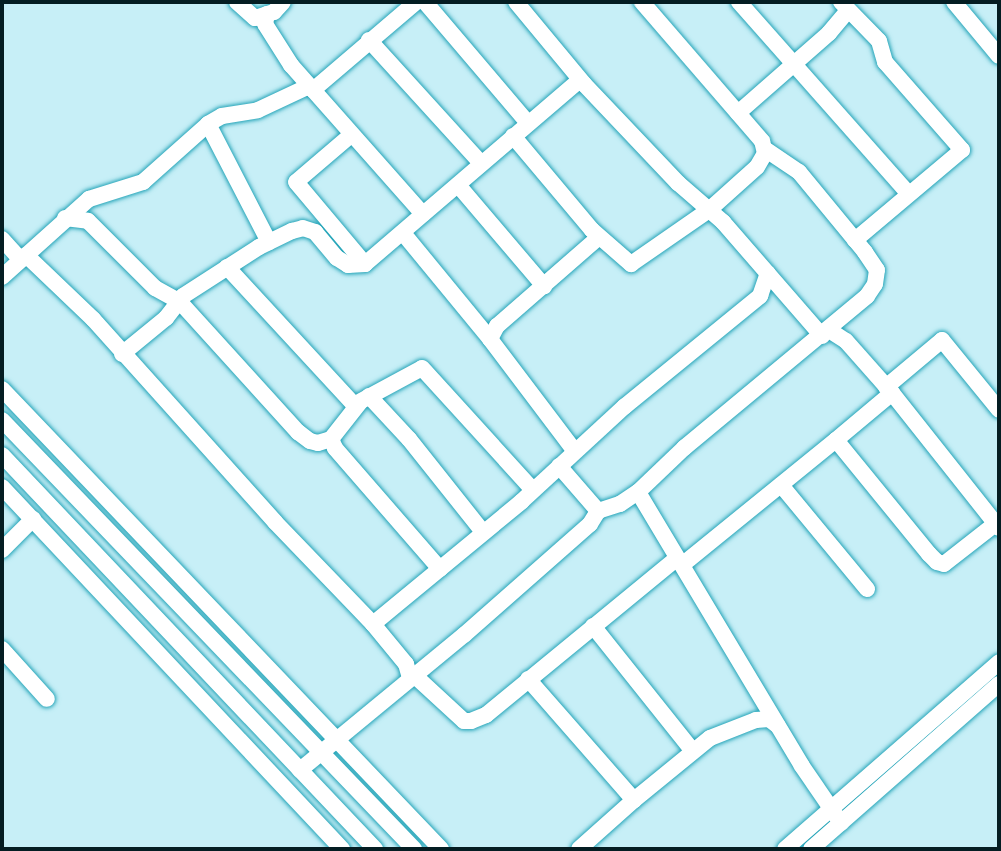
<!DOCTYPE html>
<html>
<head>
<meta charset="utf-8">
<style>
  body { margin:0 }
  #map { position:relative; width:1001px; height:851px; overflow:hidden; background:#c7eff7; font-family:Georgia,serif }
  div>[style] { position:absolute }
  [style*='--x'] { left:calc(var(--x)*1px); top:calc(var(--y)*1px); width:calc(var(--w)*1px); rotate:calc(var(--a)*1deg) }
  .roads { filter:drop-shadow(0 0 2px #24a4b8) drop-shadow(0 0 2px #24a4b8) }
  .minor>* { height:16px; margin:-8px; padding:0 8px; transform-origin:8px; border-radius:8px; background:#fff }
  span { translate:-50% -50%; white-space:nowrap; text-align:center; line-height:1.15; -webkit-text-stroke:6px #c7eff7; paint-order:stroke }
  .frame { position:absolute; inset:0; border:4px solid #041d22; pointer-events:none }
</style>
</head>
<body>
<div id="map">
  <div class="roads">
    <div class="minor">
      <div style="--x:237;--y:2;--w:24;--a:42"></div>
      <div style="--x:255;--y:18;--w:20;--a:-18"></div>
      <div style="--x:274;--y:12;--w:13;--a:-48"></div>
      <div style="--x:425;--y:2;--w:159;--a:49.6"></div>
      <div style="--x:516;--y:2;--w:107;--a:50.3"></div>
      <div style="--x:584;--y:84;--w:137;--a:46.5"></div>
      <div style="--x:678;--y:183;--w:60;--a:40.9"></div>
      <div style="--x:723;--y:222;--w:151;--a:49"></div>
      <div style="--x:739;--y:2;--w:256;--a:48.5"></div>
      <div style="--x:841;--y:2;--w:54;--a:45.7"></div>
      <div style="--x:879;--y:41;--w:22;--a:74"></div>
      <div style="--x:885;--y:62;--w:117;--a:48.8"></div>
      <div style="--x:962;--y:150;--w:140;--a:139.9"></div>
      <div style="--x:954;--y:2;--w:70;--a:50.2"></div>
      <div style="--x:267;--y:14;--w:10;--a:101"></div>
      <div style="--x:265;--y:24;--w:49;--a:57.6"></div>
      <div style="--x:291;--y:65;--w:199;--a:48.5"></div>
      <div style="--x:369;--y:40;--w:166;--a:47.7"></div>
      <div style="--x:313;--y:90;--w:135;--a:-40.5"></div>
      <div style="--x:738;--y:113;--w:121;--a:-41.3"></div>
      <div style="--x:829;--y:33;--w:30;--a:-50"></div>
      <div style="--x:208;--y:124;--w:133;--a:62.7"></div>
      <div style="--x:351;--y:135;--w:72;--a:139.5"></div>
      <div style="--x:296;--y:182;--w:107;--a:49.9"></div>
      <div style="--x:365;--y:264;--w:283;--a:-40.6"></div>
      <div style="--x:513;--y:136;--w:123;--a:50"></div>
      <div style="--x:592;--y:230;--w:52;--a:41.1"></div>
      <div style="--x:631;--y:264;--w:95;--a:-34.7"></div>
      <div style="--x:709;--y:210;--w:64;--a:-41.9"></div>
      <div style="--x:757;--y:167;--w:16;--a:-60"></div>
      <div style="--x:765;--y:153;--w:12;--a:-104"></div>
      <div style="--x:762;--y:141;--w:184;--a:-130.8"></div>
      <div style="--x:458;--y:185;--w:133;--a:49.6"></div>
      <div style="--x:65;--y:218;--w:23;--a:7"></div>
      <div style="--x:88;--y:221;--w:95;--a:45"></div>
      <div style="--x:155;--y:288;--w:29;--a:29"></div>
      <div style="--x:180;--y:302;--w:176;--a:47.8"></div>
      <div style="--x:298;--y:432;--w:15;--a:37"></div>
      <div style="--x:310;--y:441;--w:8;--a:14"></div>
      <div style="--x:318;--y:443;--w:14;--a:-17"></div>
      <div style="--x:403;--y:233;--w:137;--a:50.6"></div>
      <div style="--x:490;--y:339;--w:139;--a:52.9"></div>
      <div style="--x:2;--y:239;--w:28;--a:48"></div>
      <div style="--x:26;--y:255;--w:93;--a:43.7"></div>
      <div style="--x:93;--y:319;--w:273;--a:48.1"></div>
      <div style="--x:275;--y:522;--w:141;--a:46.1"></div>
      <div style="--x:373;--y:624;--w:52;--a:50.5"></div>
      <div style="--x:406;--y:664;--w:15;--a:74"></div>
      <div style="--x:227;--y:267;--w:190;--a:47.3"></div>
      <div style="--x:2;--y:277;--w:117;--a:-41.9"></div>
      <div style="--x:89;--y:199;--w:57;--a:-17.5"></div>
      <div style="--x:143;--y:182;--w:87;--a:-41.7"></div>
      <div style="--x:208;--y:124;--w:16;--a:-30"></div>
      <div style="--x:222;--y:116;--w:36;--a:-9"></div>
      <div style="--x:258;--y:110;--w:56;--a:-25.2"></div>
      <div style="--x:829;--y:330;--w:20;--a:33"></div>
      <div style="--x:846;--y:341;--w:69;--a:48.5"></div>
      <div style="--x:892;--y:393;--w:172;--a:51.6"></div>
      <div style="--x:490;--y:339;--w:15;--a:-62"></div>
      <div style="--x:497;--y:326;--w:135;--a:-41.1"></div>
      <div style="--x:122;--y:354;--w:57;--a:-39.3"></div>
      <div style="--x:166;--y:318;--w:28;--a:-52"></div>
      <div style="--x:183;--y:296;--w:90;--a:-32.8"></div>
      <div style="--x:259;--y:247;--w:37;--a:-26"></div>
      <div style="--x:292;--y:231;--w:11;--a:-15"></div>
      <div style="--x:303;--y:228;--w:13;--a:18"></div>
      <div style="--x:315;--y:232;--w:34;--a:50"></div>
      <div style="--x:337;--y:258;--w:13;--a:32"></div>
      <div style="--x:348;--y:265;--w:17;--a:-3"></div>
      <div style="--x:886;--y:387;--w:73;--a:-40"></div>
      <div style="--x:942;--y:340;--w:90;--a:50.8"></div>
      <div style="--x:2;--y:389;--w:636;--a:46.34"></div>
      <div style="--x:892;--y:393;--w:73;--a:140"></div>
      <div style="--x:836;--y:440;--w:147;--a:50.8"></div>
      <div style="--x:929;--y:554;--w:11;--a:45"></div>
      <div style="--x:937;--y:562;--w:7;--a:16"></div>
      <div style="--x:944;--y:564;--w:70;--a:-38"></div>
      <div style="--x:369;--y:396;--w:59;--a:47.1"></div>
      <div style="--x:409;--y:439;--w:119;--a:51.5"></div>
      <div style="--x:2;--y:420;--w:595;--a:46.16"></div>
      <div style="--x:2;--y:455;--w:543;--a:46.57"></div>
      <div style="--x:559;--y:466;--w:60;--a:49.1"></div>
      <div style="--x:781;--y:485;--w:135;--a:50.4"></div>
      <div style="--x:2;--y:487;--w:497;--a:46.8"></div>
      <div style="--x:638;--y:492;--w:319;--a:59.1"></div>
      <div style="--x:802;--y:766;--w:69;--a:55.6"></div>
      <div style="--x:2;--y:550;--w:44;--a:-45"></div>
      <div style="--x:682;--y:565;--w:198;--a:-39.1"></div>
      <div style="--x:440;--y:569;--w:160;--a:-131"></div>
      <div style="--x:335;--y:448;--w:10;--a:-114"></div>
      <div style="--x:331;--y:439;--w:48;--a:-51.7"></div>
      <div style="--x:361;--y:401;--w:69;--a:-28.4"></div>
      <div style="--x:422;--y:368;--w:165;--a:47.7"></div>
      <div style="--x:373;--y:624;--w:193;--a:-39.5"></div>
      <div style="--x:522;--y:501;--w:139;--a:-42.7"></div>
      <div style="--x:624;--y:407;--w:176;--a:-39.2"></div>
      <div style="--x:760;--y:296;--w:24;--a:-71"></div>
      <div style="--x:593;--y:626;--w:159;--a:51.4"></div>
      <div style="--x:2;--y:649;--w:67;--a:48"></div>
      <div style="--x:414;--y:675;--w:68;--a:42.6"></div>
      <div style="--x:464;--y:721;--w:7;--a:0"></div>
      <div style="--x:471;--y:721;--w:16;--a:-22"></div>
      <div style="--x:486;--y:715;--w:247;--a:-39.4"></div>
      <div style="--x:528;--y:679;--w:161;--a:48.8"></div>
      <div style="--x:300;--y:770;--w:212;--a:-39.5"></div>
      <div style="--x:464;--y:635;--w:168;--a:-41.4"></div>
      <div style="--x:590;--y:524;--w:15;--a:-58"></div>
      <div style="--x:598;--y:511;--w:23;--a:-18"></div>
      <div style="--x:620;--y:504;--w:22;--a:-34"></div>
      <div style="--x:638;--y:492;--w:64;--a:-43.7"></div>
      <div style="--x:684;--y:448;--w:238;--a:-39.7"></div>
      <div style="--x:867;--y:296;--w:14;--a:-56"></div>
      <div style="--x:875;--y:284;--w:14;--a:-82"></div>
      <div style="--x:877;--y:270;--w:22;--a:-124"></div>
      <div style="--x:865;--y:252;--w:104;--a:-129.5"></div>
      <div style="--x:799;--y:172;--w:41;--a:-145.9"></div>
      <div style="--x:579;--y:849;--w:74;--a:-41.7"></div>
      <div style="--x:634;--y:800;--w:98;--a:-39.2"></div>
      <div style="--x:710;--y:738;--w:49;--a:-21.4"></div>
      <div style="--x:756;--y:720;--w:13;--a:-4"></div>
      <div style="--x:769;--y:719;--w:11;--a:38"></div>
      <div style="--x:785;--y:849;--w:284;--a:-41.1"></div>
      <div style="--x:811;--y:849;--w:250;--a:-41.3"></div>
    </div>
  </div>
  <div class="frame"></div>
</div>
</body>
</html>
